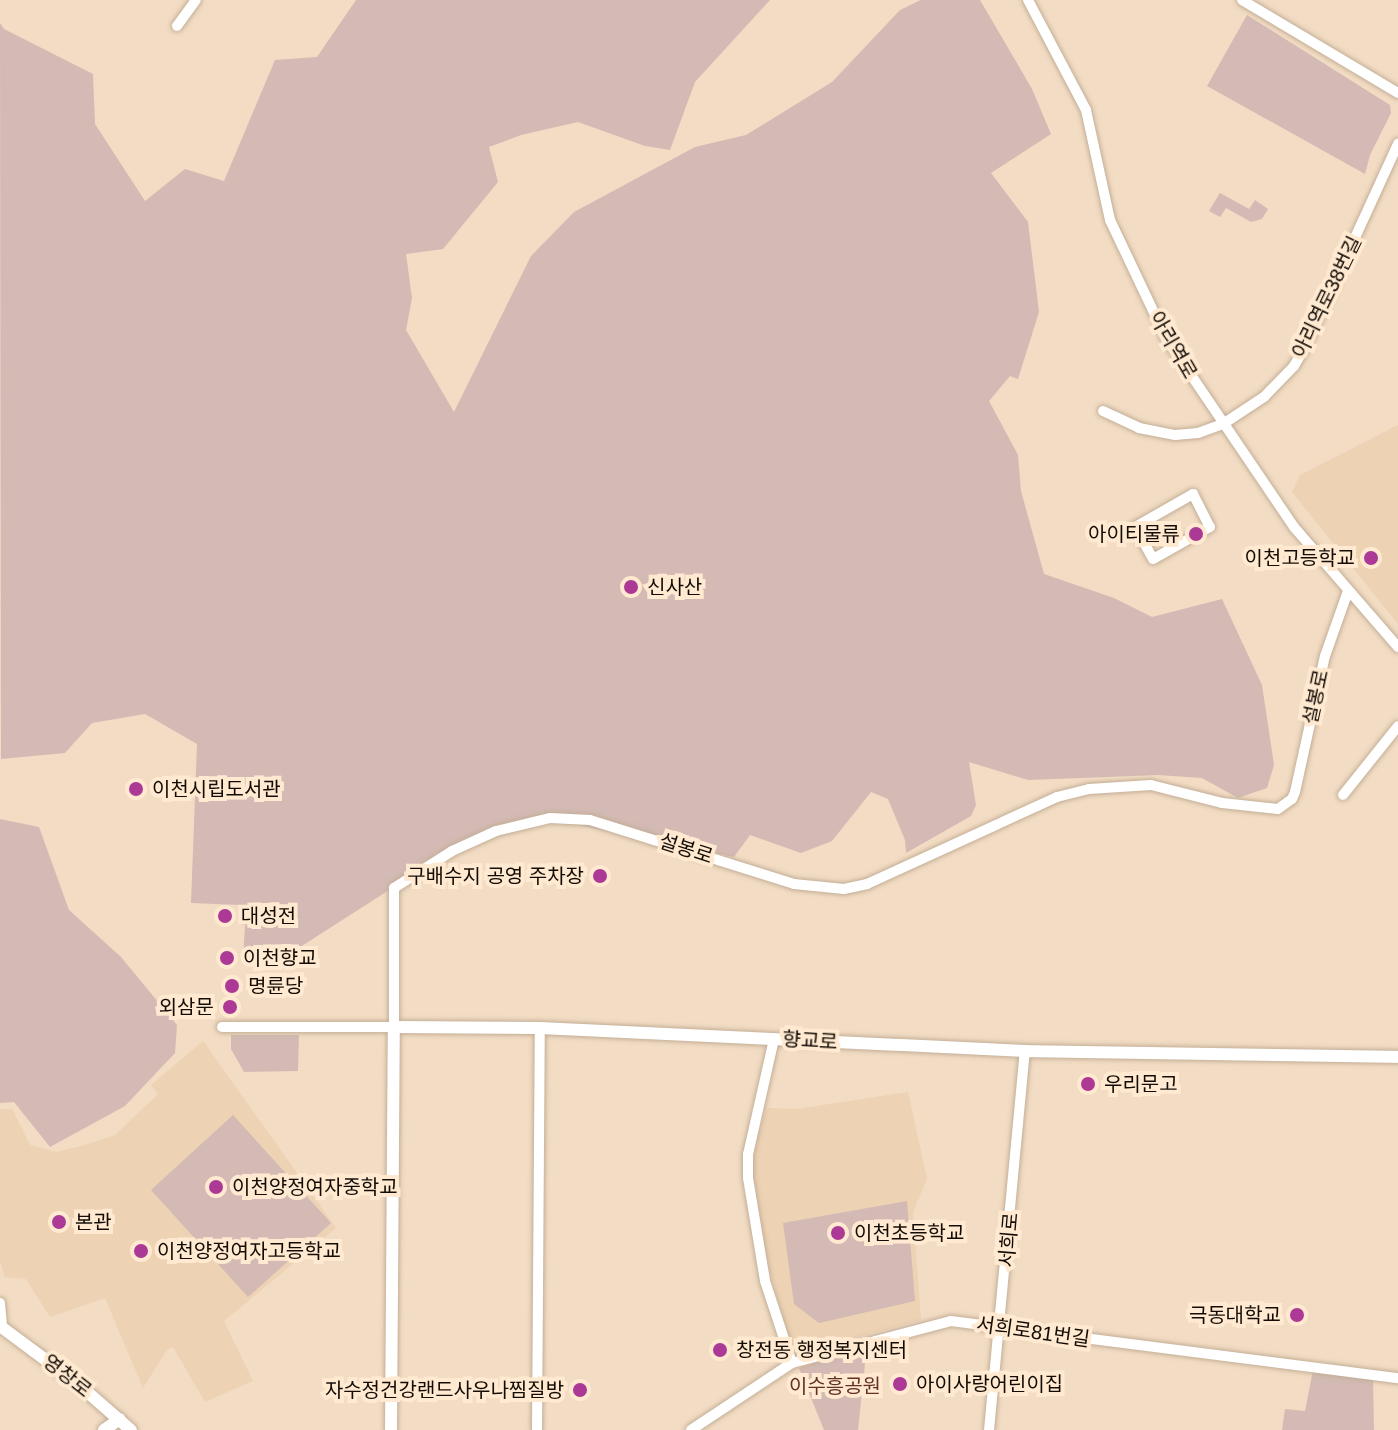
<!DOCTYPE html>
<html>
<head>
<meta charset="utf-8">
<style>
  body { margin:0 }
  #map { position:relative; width:1398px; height:1430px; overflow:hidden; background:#f2dcc3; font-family:Helvetica,"Noto Sans KR",sans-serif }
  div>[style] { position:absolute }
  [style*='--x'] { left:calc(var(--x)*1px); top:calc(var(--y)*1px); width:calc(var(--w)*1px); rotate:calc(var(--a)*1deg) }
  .built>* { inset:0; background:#edd2b3 }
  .green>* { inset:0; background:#d3bab4 }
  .roads { filter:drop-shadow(0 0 2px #c3ae97) drop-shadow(0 0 2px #c3ae97) }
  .minor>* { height:10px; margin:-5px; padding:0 5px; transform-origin:5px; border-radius:5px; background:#fff }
  .tertiary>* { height:12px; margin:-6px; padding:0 6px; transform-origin:6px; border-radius:6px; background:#fff }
  .dots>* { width:22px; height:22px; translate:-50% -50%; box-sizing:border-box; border:4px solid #ffe9d0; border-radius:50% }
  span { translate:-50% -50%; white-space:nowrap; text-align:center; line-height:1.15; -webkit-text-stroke:8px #ffe9d0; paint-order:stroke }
  .street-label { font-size:20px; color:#130c05 }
  .poi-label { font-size:20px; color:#130c05 }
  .right { translate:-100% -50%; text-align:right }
  .left { translate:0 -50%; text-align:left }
  .park-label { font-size:20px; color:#613127 }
</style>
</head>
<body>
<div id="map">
  <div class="built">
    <div style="clip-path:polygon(1398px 425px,1398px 624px,1292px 492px,1300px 475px)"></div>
    <div style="clip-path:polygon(203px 1041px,336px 1228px,224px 1321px,253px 1381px,205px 1402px,173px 1347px,167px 1350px,143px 1388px,105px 1298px,50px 1317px,26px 1279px,5px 1277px,0 1261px,0 1109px,12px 1109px,30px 1145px,56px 1152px,85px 1145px,115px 1135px,158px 1094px,151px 1085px)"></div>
    <div style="clip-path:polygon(908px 1092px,927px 1179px,913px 1212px,921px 1320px,794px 1354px,765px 1254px,751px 1157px,767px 1108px,797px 1109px)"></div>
  </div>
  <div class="green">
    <div style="clip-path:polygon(356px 0,770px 0,695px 82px,670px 150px,645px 146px,578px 122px,521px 135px,489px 147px,498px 182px,443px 249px,406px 254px,412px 298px,406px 330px,454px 412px,531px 256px,574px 212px,695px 147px,746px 135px,832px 82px,900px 10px,921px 0,980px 0,1032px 89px,1051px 134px,991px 173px,1028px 222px,1039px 312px,1018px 379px,1010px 376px,989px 401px,1018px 455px,1021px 491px,1044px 574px,1114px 598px,1152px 617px,1222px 599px,1262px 685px,1274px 765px,1267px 788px,1238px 798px,1202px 778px,1158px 775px,1028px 780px,969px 762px,976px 805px,971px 816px,906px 853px,905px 840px,888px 799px,871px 792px,832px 841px,801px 853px,750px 835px,734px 857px,577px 825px,531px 821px,450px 851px,283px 958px,262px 961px,243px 960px,245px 925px,240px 924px,240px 905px,191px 903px,197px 744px,145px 714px,92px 723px,65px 753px,1px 759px,0 23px,4px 29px,93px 74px,95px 124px,145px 201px,185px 169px,224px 181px,275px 60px,317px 57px)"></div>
    <div style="clip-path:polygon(1247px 15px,1390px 105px,1391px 113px,1370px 155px,1365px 174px,1207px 86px)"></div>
    <div style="clip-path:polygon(1220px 193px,1249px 209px,1255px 200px,1268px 209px,1262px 219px,1251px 222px,1226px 208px,1220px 217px,1209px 211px)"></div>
    <div style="clip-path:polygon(0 819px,39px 827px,69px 910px,121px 957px,177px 1025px,175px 1053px,125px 1106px,50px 1147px,14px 1102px,0 1103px)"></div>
    <div style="clip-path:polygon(231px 1035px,299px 1035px,298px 1071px,244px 1072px,231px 1049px)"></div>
    <div style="clip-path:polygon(233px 1115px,331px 1223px,248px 1297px,151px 1190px)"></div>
    <div style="clip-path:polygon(907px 1201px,915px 1301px,819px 1323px,794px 1304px,783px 1223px)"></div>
    <div style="clip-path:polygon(860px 1348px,866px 1354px,858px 1430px,824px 1430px,799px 1368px)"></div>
    <div style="clip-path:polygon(1313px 1370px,1367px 1377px,1373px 1381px,1374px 1430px,1282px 1430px,1285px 1409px,1305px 1411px)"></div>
  </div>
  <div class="roads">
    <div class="minor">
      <div style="--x:1028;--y:0;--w:124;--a:62.2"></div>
      <div style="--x:1086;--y:110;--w:113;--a:77.7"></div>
      <div style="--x:1110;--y:220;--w:131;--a:64.6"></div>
      <div style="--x:1166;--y:338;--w:228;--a:55.9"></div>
      <div style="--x:1294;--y:527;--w:159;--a:49.1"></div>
      <div style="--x:1242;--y:0;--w:182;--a:30.8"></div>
      <div style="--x:177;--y:26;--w:32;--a:-54"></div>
      <div style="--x:1103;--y:411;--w:40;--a:25"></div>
      <div style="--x:1139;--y:428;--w:37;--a:11"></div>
      <div style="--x:1175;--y:435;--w:23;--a:-5"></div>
      <div style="--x:1198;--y:433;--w:27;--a:-20"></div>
      <div style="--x:1223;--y:424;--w:49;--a:-33.4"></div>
      <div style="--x:1264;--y:397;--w:43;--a:-45.9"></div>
      <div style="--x:1294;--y:366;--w:20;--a:-60"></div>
      <div style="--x:1304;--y:349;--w:226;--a:-65.4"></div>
      <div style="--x:1193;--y:494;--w:37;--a:63"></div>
      <div style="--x:1210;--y:527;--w:65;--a:150.7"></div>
      <div style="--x:1153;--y:559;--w:37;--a:-119"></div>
      <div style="--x:1135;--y:527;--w:67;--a:-29.6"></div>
      <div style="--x:1343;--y:795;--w:88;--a:-51.4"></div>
      <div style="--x:222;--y:1027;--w:172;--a:0"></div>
      <div style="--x:394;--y:1027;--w:139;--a:-90"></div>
      <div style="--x:394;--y:888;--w:69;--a:-32.5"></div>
      <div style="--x:452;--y:851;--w:48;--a:-24.4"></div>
      <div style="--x:496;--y:831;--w:56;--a:-13.5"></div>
      <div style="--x:550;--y:818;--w:40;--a:2.9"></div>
      <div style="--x:590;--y:820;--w:214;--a:17.4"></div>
      <div style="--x:794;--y:884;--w:50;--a:5.7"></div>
      <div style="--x:844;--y:889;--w:24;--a:-12"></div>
      <div style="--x:867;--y:884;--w:209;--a:-24.6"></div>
      <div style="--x:1057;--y:797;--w:33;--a:-14"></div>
      <div style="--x:1089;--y:789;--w:62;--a:-3.7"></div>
      <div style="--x:1151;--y:785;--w:73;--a:14.2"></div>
      <div style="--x:1222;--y:803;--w:56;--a:6.1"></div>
      <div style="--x:1278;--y:809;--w:17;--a:-36"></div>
      <div style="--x:1292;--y:799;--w:8;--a:-67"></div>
      <div style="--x:1295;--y:792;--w:139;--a:-77.6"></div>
      <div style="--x:1325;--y:656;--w:69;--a:-70.5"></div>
      <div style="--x:774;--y:1039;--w:118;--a:102.7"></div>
      <div style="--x:748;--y:1154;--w:24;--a:90"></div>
      <div style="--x:748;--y:1178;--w:104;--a:80.6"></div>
      <div style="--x:765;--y:1281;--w:86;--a:71.8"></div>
      <div style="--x:0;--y:1303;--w:25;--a:85"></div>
      <div style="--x:537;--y:1430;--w:402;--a:-89.6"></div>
      <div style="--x:691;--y:1430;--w:121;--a:-33.6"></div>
      <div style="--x:792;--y:1363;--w:164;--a:-14.8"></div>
      <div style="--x:951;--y:1321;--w:451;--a:7.3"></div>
      <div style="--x:989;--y:1430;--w:381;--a:-84.6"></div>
    </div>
    <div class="tertiary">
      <div style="--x:0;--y:1326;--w:97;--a:36.6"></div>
      <div style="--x:78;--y:1384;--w:70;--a:41"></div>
      <div style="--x:104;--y:1430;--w:19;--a:-35"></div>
      <div style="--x:391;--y:1430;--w:403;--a:-89.6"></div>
      <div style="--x:394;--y:1027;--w:146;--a:0.4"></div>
      <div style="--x:540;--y:1028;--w:486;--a:2.7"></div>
      <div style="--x:1025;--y:1051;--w:373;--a:0.9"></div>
    </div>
  </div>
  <div class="dots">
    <div style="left:1196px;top:534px;background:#ab3995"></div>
    <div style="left:1371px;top:558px;background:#ab3995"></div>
    <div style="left:631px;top:587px;background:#ab3995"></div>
    <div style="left:136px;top:789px;background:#ab3995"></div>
    <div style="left:600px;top:876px;background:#ab3995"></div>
    <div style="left:225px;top:916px;background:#ab3995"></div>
    <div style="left:227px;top:958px;background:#ab3995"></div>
    <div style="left:232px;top:986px;background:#ab3995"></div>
    <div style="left:230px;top:1007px;background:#ab3995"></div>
    <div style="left:1088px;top:1084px;background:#ab3995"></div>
    <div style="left:216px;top:1187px;background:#ab3995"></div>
    <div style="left:59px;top:1222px;background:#ab3995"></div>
    <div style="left:838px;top:1233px;background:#ab3995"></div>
    <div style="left:141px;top:1251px;background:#ab3995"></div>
    <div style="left:1297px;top:1315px;background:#ab3995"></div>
    <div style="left:720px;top:1350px;background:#ab3995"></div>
    <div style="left:900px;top:1384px;background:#ab3995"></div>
    <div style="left:580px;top:1390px;background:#ab3995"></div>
  </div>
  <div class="street-label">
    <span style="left:1327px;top:297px;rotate:-64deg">아리역로38번길</span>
    <span style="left:1173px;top:345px;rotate:60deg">아리역로</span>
    <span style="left:1316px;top:697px;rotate:-78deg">설봉로</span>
    <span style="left:686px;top:849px;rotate:18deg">설봉로</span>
    <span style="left:810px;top:1041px;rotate:3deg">향교로</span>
    <span style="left:1009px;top:1240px;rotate:-85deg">서희로</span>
    <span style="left:1033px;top:1332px;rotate:8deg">서희로81번길</span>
    <span style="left:67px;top:1376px;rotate:38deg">영창로</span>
  </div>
  <div class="poi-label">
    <span class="right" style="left:1180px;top:534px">아이티물류</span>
    <span class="right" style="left:1355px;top:558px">이천고등학교</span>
    <span class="left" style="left:647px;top:587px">신사산</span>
    <span class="left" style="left:152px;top:789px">이천시립도서관</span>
    <span class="right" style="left:584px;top:876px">구배수지 공영 주차장</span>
    <span class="left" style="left:241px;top:916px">대성전</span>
    <span class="left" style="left:243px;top:958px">이천향교</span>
    <span class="left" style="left:248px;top:986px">명륜당</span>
    <span class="right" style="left:214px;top:1007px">외삼문</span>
    <span class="left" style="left:1104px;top:1084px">우리문고</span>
    <span class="left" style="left:232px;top:1187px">이천양정여자중학교</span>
    <span class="left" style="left:75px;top:1222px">본관</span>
    <span class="left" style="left:854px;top:1233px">이천초등학교</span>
    <span class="left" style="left:157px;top:1251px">이천양정여자고등학교</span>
    <span class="right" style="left:1281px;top:1315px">극동대학교</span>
    <span class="left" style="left:736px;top:1350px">창전동 행정복지센터</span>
    <span class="left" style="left:916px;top:1384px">아이사랑어린이집</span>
    <span class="right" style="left:564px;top:1390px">자수정건강랜드사우나찜질방</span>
  </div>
  <div class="park-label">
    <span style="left:835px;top:1386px">이수흥공원</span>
  </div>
</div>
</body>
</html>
